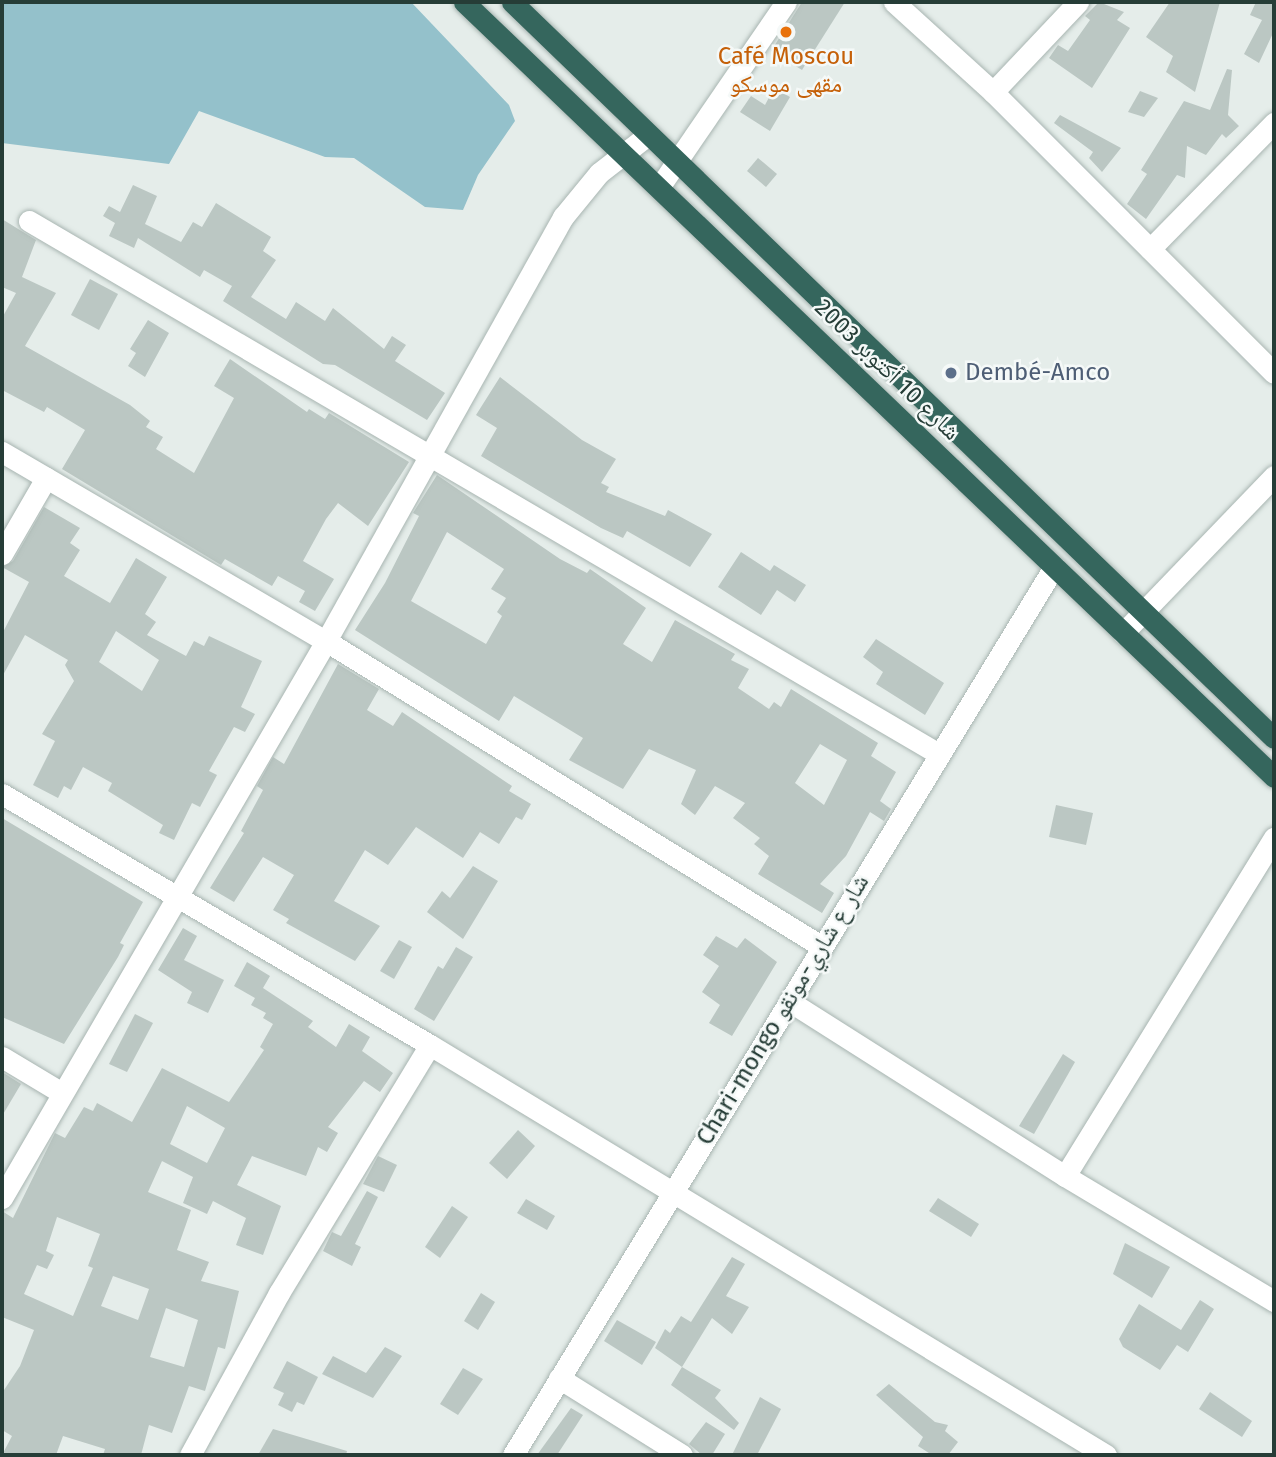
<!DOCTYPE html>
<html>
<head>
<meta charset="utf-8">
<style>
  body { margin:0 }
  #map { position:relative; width:1276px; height:1457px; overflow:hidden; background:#e5edea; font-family:"Fira Sans","Noto Naskh Arabic",sans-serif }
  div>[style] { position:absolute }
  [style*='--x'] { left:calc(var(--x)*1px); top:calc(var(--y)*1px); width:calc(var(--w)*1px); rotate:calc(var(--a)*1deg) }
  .water>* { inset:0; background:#94c1cb }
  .building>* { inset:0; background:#bbc7c3 }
  .roads { filter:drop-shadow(0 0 2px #a8b5b1) drop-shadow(0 0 2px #a8b5b1) }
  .minor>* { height:21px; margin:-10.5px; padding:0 10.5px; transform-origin:10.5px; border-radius:10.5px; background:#fff }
  .highway>* { height:21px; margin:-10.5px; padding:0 10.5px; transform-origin:10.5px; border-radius:10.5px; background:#35665d }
  .dots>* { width:19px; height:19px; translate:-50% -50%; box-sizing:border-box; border:4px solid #f5f9f8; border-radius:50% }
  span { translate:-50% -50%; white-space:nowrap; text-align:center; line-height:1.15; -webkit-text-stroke:5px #f5f9f8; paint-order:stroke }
  .food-label { font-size:24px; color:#c56008 }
  .street-label { font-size:24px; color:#263d37 }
  .service-label { font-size:24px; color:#4e5e75 }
  .left { translate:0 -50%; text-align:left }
  .frame { position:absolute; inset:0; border:4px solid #263d37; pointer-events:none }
</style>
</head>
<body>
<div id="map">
  <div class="water">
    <div style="clip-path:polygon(2px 2px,411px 2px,509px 105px,515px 121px,478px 175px,463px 210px,425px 207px,354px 158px,325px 157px,199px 111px,169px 164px,2px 143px)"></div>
  </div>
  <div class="building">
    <div style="clip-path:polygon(802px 2px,845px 2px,802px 70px,771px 51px)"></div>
    <div style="clip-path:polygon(1099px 2px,1124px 12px,1117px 20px,1130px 28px,1092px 88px,1049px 58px,1058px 45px,1068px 51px,1090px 20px,1085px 16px)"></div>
    <div style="clip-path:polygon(1170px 2px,1220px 2px,1195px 92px,1166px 72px,1173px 56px,1146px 37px)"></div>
    <div style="clip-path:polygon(1256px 2px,1274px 2px,1274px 31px,1259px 63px,1244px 54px,1262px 20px,1250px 15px)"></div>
    <div style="clip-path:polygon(1227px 69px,1232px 70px,1228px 115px,1239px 126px,1226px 138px,1222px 134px,1206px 155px,1187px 146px,1185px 178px,1177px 175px,1146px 219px,1127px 204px,1147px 174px,1141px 170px,1184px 101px,1210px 110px)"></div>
    <div style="clip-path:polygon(774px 88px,790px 97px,770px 131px,740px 112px,751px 96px,765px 105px)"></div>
    <div style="clip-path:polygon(1140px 91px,1158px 98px,1144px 117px,1128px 112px)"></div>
    <div style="clip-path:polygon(1060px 115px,1121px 148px,1102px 172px,1089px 158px,1093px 152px,1054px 123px)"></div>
    <div style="clip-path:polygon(758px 158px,777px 174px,766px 187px,747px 171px)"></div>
    <div style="clip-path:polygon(133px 185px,157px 196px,145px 224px,181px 242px,193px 222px,202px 227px,216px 203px,271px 237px,263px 251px,276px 260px,251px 297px,286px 319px,296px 302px,325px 321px,333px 308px,384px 349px,392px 336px,406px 345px,395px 361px,445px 393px,427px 420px,335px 365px,323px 364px,223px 301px,232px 286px,204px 270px,200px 277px,138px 238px,134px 248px,109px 236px,115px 223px,103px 216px,109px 206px,120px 212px)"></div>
    <div style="clip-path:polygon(2px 219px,36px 240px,22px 277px,56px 293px,25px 346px,130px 405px,150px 421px,146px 427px,163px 437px,156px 449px,194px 473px,234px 398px,214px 386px,230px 359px,307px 412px,309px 409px,325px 419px,329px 413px,409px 462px,368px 526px,338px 503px,326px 519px,303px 561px,334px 579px,315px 611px,299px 602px,305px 591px,278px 576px,272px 586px,225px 559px,221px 565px,62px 469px,85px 430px,47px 407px,44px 412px,2px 390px,2px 318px,16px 293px,2px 287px)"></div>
    <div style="clip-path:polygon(90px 279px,118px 294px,99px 330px,71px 315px)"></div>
    <div style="clip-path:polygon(148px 320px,169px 333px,145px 377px,128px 366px,136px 353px,130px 349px)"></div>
    <div style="clip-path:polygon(500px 377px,582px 440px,616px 459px,601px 483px,609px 487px,606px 492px,665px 516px,668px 510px,712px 534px,690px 567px,627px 531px,623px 538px,601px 528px,481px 456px,497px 428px,476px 415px)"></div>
    <div style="clip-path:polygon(evenodd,437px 475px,560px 559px,587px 573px,590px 569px,646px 608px,623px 644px,652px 662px,675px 620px,735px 654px,731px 660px,749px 669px,738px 688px,769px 709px,774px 702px,781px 707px,791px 689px,878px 743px,871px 756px,896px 772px,880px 801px,891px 809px,884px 821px,870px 812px,846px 856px,820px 884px,834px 893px,822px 913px,758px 874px,769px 856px,754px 844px,760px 838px,733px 818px,745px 803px,715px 786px,695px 815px,681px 804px,696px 770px,649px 749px,623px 789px,569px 760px,583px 738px,514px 696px,499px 721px,355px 630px,385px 583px,419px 516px,413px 513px,437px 475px,447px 532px,504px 569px,491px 589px,506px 598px,497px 612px,502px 616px,486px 644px,411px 601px,447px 532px,437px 475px,820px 744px,847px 760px,824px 805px,795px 783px,820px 744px)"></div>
    <div style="clip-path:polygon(evenodd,44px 507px,80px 528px,70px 543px,80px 550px,64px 576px,110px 603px,136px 558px,167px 577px,145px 614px,156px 622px,147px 635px,186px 656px,194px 641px,204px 646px,209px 636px,262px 661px,241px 707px,255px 714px,245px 732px,234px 727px,209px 771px,217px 775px,200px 807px,192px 803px,174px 840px,159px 833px,163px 825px,108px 791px,112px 783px,83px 767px,71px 790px,64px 786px,58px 798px,33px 785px,55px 741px,42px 734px,74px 681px,65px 665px,68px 660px,25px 635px,2px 677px,2px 634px,29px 582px,2px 567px,13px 561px,44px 507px,116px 631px,159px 660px,142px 691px,99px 662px,116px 631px)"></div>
    <div style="clip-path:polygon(741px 552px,770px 571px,774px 565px,806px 585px,795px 602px,777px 590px,761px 615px,718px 587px)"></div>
    <div style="clip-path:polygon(876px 639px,944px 683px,925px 715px,876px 684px,883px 672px,863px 657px)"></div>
    <div style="clip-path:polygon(338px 664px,379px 689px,367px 710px,393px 726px,402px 712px,512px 786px,509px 791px,531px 804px,522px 820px,516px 817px,499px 844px,480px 832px,463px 858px,416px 827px,388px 865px,365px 850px,334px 901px,380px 926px,355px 961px,286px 923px,289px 919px,273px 910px,294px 875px,263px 857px,234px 902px,210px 888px,244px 833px,241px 831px,263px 790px,257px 786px,273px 757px,284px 764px)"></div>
    <div style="clip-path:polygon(1056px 805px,1093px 813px,1086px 845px,1049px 837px)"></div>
    <div style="clip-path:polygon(2px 818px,143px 902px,120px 943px,124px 945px,118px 957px,64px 1044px,2px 1017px)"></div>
    <div style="clip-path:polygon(473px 866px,498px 881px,463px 939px,427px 912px,442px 891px,450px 898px)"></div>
    <div style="clip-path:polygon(183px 928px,197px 936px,184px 960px,224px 980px,208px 1013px,187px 1003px,192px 992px,158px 970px)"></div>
    <div style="clip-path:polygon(716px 936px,737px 948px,745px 938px,777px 962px,732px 1036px,709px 1023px,720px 1005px,702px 992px,719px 966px,703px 955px)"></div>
    <div style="clip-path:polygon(399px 940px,412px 947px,394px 979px,380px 971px)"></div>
    <div style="clip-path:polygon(456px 947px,473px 957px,434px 1021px,414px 1009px,438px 966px,443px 969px)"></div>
    <div style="clip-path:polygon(evenodd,247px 962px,270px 976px,263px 988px,313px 1021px,308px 1027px,336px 1047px,349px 1024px,370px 1037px,362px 1051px,393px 1073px,380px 1092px,364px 1081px,328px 1127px,338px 1133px,327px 1152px,318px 1147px,306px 1176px,252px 1156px,237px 1185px,281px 1206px,263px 1255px,236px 1245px,246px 1218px,213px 1201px,207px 1214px,183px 1203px,193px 1177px,162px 1161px,148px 1192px,191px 1210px,177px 1250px,209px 1262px,201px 1281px,239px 1291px,225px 1349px,218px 1347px,205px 1391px,189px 1386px,172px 1433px,149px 1425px,141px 1455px,103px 1455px,105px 1449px,63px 1436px,56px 1455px,2px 1455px,12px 1436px,2px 1430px,2px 1393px,20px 1366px,34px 1330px,2px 1317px,2px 1211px,13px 1218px,55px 1133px,65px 1138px,84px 1107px,93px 1111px,97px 1103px,132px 1122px,162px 1068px,229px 1102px,264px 1050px,260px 1047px,273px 1024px,263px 1018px,266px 1013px,251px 1005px,255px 998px,234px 986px,247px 962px,187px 1106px,225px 1128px,207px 1163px,170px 1144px,187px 1106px,247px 962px,57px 1217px,100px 1234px,88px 1266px,93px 1268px,73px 1316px,24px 1294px,37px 1265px,47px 1269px,54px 1255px,46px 1251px,57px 1217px,247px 962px,113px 1276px,149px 1289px,138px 1320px,101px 1306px,113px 1276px,247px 962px,166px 1308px,198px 1320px,184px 1367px,150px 1357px,166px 1308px)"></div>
    <div style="clip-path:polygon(135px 1014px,153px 1023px,127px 1072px,109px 1064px)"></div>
    <div style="clip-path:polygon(1063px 1054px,1075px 1062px,1034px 1134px,1019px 1126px)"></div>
    <div style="clip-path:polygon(2px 1072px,21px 1084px,2px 1116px)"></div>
    <div style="clip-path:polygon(518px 1130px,535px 1146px,507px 1179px,489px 1163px)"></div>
    <div style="clip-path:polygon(378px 1156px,397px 1165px,384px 1192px,363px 1184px)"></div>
    <div style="clip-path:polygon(367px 1191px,378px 1197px,355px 1244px,361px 1247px,352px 1266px,323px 1251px,332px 1232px,341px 1236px)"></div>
    <div style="clip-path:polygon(938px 1198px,979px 1224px,971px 1237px,929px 1211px)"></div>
    <div style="clip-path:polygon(526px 1199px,555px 1216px,547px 1230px,517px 1213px)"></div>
    <div style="clip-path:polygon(452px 1206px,468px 1217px,440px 1258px,425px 1247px)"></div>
    <div style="clip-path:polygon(1125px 1243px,1170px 1267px,1152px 1298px,1113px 1274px)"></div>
    <div style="clip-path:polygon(732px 1257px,745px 1264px,726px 1296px,749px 1307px,732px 1334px,712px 1318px,682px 1367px,655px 1348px,665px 1329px,670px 1333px,681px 1316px,691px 1322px)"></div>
    <div style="clip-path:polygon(481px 1293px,495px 1302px,478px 1330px,464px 1321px)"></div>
    <div style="clip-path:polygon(1200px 1300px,1214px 1309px,1188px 1352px,1177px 1345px,1160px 1370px,1123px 1347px,1119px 1339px,1139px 1304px,1181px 1330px)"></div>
    <div style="clip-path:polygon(617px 1320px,656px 1342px,642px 1365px,604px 1341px)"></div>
    <div style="clip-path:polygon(385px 1347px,402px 1356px,373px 1398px,322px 1374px,333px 1356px,366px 1373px)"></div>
    <div style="clip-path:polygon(287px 1361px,318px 1377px,304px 1405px,297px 1402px,292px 1412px,278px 1405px,284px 1393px,273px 1388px)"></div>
    <div style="clip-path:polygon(682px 1367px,721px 1390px,715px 1398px,739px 1423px,734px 1430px,671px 1385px)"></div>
    <div style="clip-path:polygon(463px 1368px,483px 1379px,458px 1415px,440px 1404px)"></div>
    <div style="clip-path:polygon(889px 1384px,935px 1422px,948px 1425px,945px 1431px,958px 1442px,948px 1455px,932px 1455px,918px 1446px,923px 1437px,876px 1395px)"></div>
    <div style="clip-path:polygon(1210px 1392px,1252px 1421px,1242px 1437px,1199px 1409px)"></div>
    <div style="clip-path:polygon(760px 1397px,781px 1409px,757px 1455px,732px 1455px)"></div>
    <div style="clip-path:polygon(571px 1408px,583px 1415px,557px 1455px,537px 1455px)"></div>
    <div style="clip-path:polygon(706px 1422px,725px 1434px,712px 1455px,702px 1455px,689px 1444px)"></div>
    <div style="clip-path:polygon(273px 1429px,347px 1451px,346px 1455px,258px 1455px)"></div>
  </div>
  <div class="roads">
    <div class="minor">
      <div style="--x:894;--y:2;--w:134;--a:42.3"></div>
      <div style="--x:993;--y:92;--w:397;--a:45"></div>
      <div style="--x:993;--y:92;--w:124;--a:-46.6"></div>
      <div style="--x:660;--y:186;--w:223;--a:-55.6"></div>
      <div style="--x:29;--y:221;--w:1055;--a:30.36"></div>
      <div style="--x:1150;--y:249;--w:177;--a:-45.5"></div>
      <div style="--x:2;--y:452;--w:375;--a:30.3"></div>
      <div style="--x:326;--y:641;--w:581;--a:31.64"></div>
      <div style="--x:2;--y:554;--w:88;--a:-59.9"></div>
      <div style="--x:1123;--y:633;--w:218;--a:-46.1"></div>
      <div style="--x:2;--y:794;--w:496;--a:30.4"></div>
      <div style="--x:430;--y:1045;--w:791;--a:31.24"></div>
      <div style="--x:789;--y:1001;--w:327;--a:32.4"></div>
      <div style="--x:1065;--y:1176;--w:244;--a:30.9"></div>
      <div style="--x:2;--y:1057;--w:70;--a:31"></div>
      <div style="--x:1065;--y:1176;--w:398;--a:-58.3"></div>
      <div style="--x:2;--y:1198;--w:644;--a:-59.81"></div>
      <div style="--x:326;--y:641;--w:486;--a:-60.8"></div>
      <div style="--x:563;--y:217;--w:57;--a:-50.7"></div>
      <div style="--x:599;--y:173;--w:62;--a:-37.8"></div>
      <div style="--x:559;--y:1378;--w:145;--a:32"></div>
      <div style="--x:190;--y:1455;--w:185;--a:-61.2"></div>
      <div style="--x:279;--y:1293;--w:290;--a:-58.7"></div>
      <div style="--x:513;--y:1455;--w:1040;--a:-58.65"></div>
    </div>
    <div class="highway">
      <div style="--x:464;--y:2;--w:1121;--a:43.73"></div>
      <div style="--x:512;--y:2;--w:1059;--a:44.01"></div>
    </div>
  </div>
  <div class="dots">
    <div style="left:786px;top:32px;background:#e8710a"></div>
    <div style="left:951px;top:373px;background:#5c6f8a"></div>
  </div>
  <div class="food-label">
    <span style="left:786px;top:71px">Café Moscou<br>مقهى موسكو</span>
  </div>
  <div class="street-label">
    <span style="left:887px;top:370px;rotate:44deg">شارع 10 أكتوبر 2003</span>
    <span style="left:783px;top:1010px;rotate:-59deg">Chari-mongo شار ع شاري-مونقو</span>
  </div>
  <div class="service-label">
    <span class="left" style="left:965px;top:373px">Dembé-Amco</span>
  </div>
  <div class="frame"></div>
</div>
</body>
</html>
